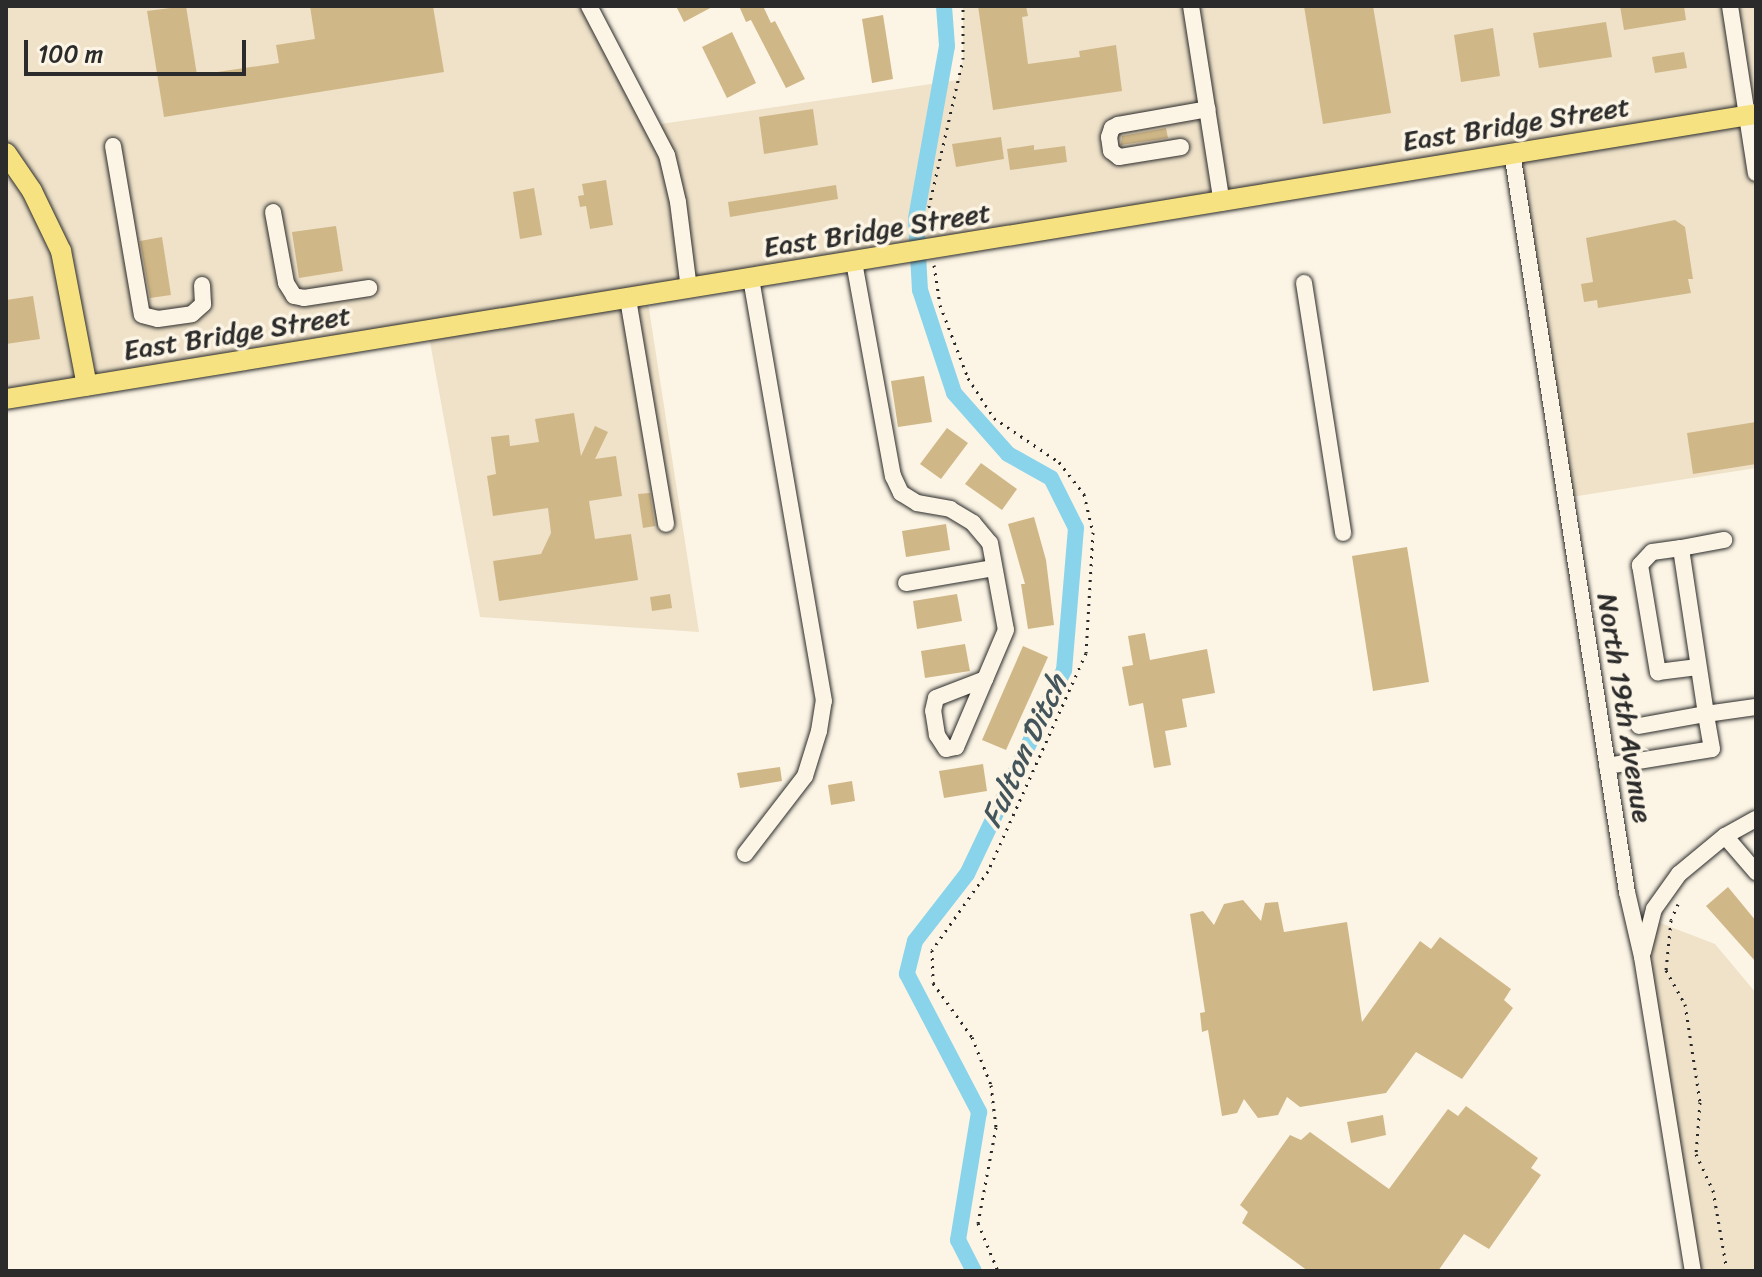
<!DOCTYPE html>
<html>
<head>
<meta charset="utf-8">
<style>
  body { margin:0 }
  #map { position:relative; width:1762px; height:1277px; overflow:hidden; background:#fcf5e5; font-family:Sriracha,sans-serif }
  div>[style] { position:absolute }
  [style*='--x'] { left:calc(var(--x)*1px); top:calc(var(--y)*1px); width:calc(var(--w)*1px); rotate:calc(var(--a)*1deg) }
  .built>* { inset:0; background:#efe2c9 }
  .canal>* { height:16px; margin:-8px; padding:0 8px; transform-origin:8px; border-radius:8px; background:#8ad4eb }
  .building>* { inset:0; background:#d0b787 }
  .path>* { height:3px; margin-top:-1.5px; transform-origin:0; background:repeating-linear-gradient(90deg,#2b2b2b 0 2px,transparent 0 8px) }
  .roads { filter:drop-shadow(0 0 2px #2b2b2b) drop-shadow(0 0 2px #2b2b2b) }
  .minor>* { height:16px; margin:-8px; padding:0 8px; transform-origin:8px; border-radius:8px; background:#fcf5e5 }
  .major>* { height:20px; margin:-10px; padding:0 10px; transform-origin:10px; border-radius:10px; background:#f7e281 }
  span { translate:-50% -50%; white-space:nowrap; text-align:center; line-height:1.15; -webkit-text-stroke:7px #fcf5e5; paint-order:stroke }
  .street-label { font-size:28px; color:#2b2b2b }
  .water-label { font-size:30px; color:#43555b; font-style:italic }
  .frame { position:absolute; inset:0; border:8px solid #2b2b2b; pointer-events:none }
  .scale { position:absolute; left:24px; top:40px; width:222px; height:36px; box-sizing:border-box; border:4px solid #2b2b2b; border-top:0; padding-left:10px; font-size:24px; line-height:28px; white-space:nowrap; color:#2b2b2b; -webkit-text-stroke:6px #fcf5e5; paint-order:stroke }
</style>
</head>
<body>
<div id="map">
  <div class="built">
    <div style="clip-path:polygon(6px 6px,589px 6px,654px 125px,958px 80px,963px 59px,963px 6px,1756px 6px,1756px 468px,1565px 498px,1512px 152px,647px 296px,699px 632px,480px 617px,428px 331px,6px 399px)"></div>
    <div style="clip-path:polygon(1650px 919px,1715px 944px,1756px 993px,1756px 1271px,1693px 1271px,1642px 957px)"></div>
  </div>
  <div class="canal">
    <div style="--x:944;--y:6;--w:40;--a:85.7"></div>
    <div style="--x:947;--y:46;--w:176;--a:100.2"></div>
    <div style="--x:916;--y:219;--w:71;--a:86.8"></div>
    <div style="--x:920;--y:290;--w:108;--a:71.7"></div>
    <div style="--x:954;--y:393;--w:81;--a:48.5"></div>
    <div style="--x:1008;--y:454;--w:49;--a:29.2"></div>
    <div style="--x:1051;--y:478;--w:56;--a:63.4"></div>
    <div style="--x:1076;--y:528;--w:143;--a:94.8"></div>
    <div style="--x:1064;--y:670;--w:226;--a:115.4"></div>
    <div style="--x:967;--y:874;--w:85;--a:127.8"></div>
    <div style="--x:915;--y:941;--w:34;--a:104"></div>
    <div style="--x:907;--y:974;--w:156;--a:62.4"></div>
    <div style="--x:979;--y:1112;--w:130;--a:99.3"></div>
    <div style="--x:958;--y:1240;--w:35;--a:63"></div>
  </div>
  <div class="building">
    <div style="clip-path:polygon(186px 6px,197px 75px,279px 63px,276px 45px,315px 39px,310px 6px,433px 6px,444px 72px,164px 117px,147px 11px)"></div>
    <div style="clip-path:polygon(676px 6px,714px 6px,684px 22px)"></div>
    <div style="clip-path:polygon(739px 6px,763px 6px,771px 23px,775px 21px,805px 79px,786px 88px,751px 20px,746px 22px)"></div>
    <div style="clip-path:polygon(978px 6px,1026px 6px,1028px 16px,1022px 17px,1028px 64px,1080px 57px,1079px 51px,1116px 45px,1122px 91px,993px 110px)"></div>
    <div style="clip-path:polygon(1304px 6px,1373px 6px,1391px 113px,1323px 124px)"></div>
    <div style="clip-path:polygon(1620px 6px,1684px 6px,1686px 20px,1624px 30px)"></div>
    <div style="clip-path:polygon(883px 15px,893px 79px,872px 83px,862px 19px)"></div>
    <div style="clip-path:polygon(1606px 22px,1612px 57px,1539px 68px,1533px 33px)"></div>
    <div style="clip-path:polygon(1493px 28px,1500px 76px,1461px 82px,1454px 35px)"></div>
    <div style="clip-path:polygon(732px 32px,756px 83px,727px 98px,702px 47px)"></div>
    <div style="clip-path:polygon(1684px 52px,1687px 68px,1655px 73px,1652px 57px)"></div>
    <div style="clip-path:polygon(813px 109px,818px 145px,764px 154px,759px 117px)"></div>
    <div style="clip-path:polygon(1166px 128px,1168px 138px,1121px 145px,1122px 136px)"></div>
    <div style="clip-path:polygon(1001px 137px,1004px 159px,956px 167px,952px 144px)"></div>
    <div style="clip-path:polygon(1034px 145px,1034px 150px,1065px 146px,1067px 162px,1010px 170px,1007px 149px)"></div>
    <div style="clip-path:polygon(606px 180px,613px 225px,590px 229px,586px 206px,580px 207px,578px 196px,584px 195px,582px 184px)"></div>
    <div style="clip-path:polygon(836px 185px,838px 199px,730px 217px,728px 202px)"></div>
    <div style="clip-path:polygon(534px 188px,542px 235px,520px 239px,513px 192px)"></div>
    <div style="clip-path:polygon(1675px 220px,1685px 227px,1693px 279px,1688px 279px,1691px 293px,1598px 308px,1597px 300px,1584px 302px,1581px 284px,1593px 282px,1586px 238px)"></div>
    <div style="clip-path:polygon(336px 226px,343px 271px,299px 278px,292px 232px)"></div>
    <div style="clip-path:polygon(162px 237px,171px 295px,150px 298px,140px 241px)"></div>
    <div style="clip-path:polygon(33px 296px,40px 339px,6px 344px,6px 300px)"></div>
    <div style="clip-path:polygon(924px 376px,932px 422px,898px 427px,891px 381px)"></div>
    <div style="clip-path:polygon(574px 413px,581px 456px,595px 426px,608px 432px,595px 459px,616px 456px,622px 496px,589px 501px,595px 539px,631px 534px,638px 580px,499px 601px,493px 561px,541px 554px,551px 533px,548px 508px,493px 516px,487px 476px,496px 474px,491px 437px,509px 435px,510px 446px,539px 442px,535px 419px)"></div>
    <div style="clip-path:polygon(1756px 422px,1756px 464px,1693px 474px,1687px 433px)"></div>
    <div style="clip-path:polygon(947px 428px,968px 443px,941px 479px,920px 464px)"></div>
    <div style="clip-path:polygon(981px 463px,1017px 489px,1002px 510px,965px 484px)"></div>
    <div style="clip-path:polygon(650px 493px,655px 526px,643px 528px,638px 494px)"></div>
    <div style="clip-path:polygon(1034px 517px,1046px 560px,1054px 625px,1028px 629px,1021px 584px,1025px 584px,1008px 524px)"></div>
    <div style="clip-path:polygon(946px 524px,950px 550px,906px 557px,902px 531px)"></div>
    <div style="clip-path:polygon(1407px 547px,1429px 682px,1373px 691px,1352px 556px)"></div>
    <div style="clip-path:polygon(670px 594px,672px 608px,652px 611px,650px 597px)"></div>
    <div style="clip-path:polygon(957px 594px,962px 621px,917px 629px,913px 601px)"></div>
    <div style="clip-path:polygon(1145px 633px,1150px 660px,1207px 649px,1215px 693px,1182px 699px,1187px 727px,1165px 731px,1171px 765px,1154px 768px,1143px 703px,1129px 706px,1122px 667px,1133px 665px,1128px 636px)"></div>
    <div style="clip-path:polygon(965px 644px,970px 671px,925px 678px,921px 651px)"></div>
    <div style="clip-path:polygon(1023px 646px,1048px 657px,1006px 750px,982px 740px)"></div>
    <div style="clip-path:polygon(983px 764px,987px 791px,944px 798px,939px 771px)"></div>
    <div style="clip-path:polygon(780px 767px,782px 781px,740px 788px,737px 773px)"></div>
    <div style="clip-path:polygon(852px 781px,855px 801px,831px 805px,828px 785px)"></div>
    <div style="clip-path:polygon(1728px 887px,1756px 921px,1756px 962px,1706px 906px)"></div>
    <div style="clip-path:polygon(1243px 900px,1261px 921px,1265px 903px,1278px 902px,1284px 932px,1347px 922px,1362px 1022px,1420px 941px,1431px 949px,1440px 937px,1511px 989px,1504px 1000px,1513px 1008px,1462px 1079px,1416px 1052px,1386px 1093px,1300px 1107px,1287px 1097px,1278px 1115px,1258px 1118px,1244px 1099px,1237px 1113px,1222px 1116px,1208px 1030px,1202px 1032px,1200px 1013px,1205px 1012px,1190px 914px,1203px 911px,1214px 925px,1224px 904px)"></div>
    <div style="clip-path:polygon(1466px 1106px,1538px 1158px,1531px 1168px,1541px 1175px,1489px 1249px,1464px 1234px,1438px 1271px,1308px 1271px,1242px 1223px,1248px 1212px,1240px 1205px,1290px 1135px,1301px 1140px,1310px 1132px,1389px 1189px,1448px 1109px,1458px 1116px)"></div>
    <div style="clip-path:polygon(1383px 1115px,1386px 1135px,1351px 1143px,1347px 1122px)"></div>
  </div>
  <div class="path">
    <div style="--x:929;--y:230;--w:15;--a:-98"></div>
    <div style="--x:927;--y:215;--w:160;--a:-77"></div>
    <div style="--x:963;--y:59;--w:53;--a:-90"></div>
    <div style="--x:934;--y:265;--w:40;--a:81.5"></div>
    <div style="--x:940;--y:305;--w:78;--a:69"></div>
    <div style="--x:968;--y:378;--w:48;--a:57"></div>
    <div style="--x:994;--y:418;--w:78;--a:34.1"></div>
    <div style="--x:1059;--y:462;--w:41;--a:52"></div>
    <div style="--x:1084;--y:494;--w:39;--a:77"></div>
    <div style="--x:1093;--y:532;--w:121;--a:93.3"></div>
    <div style="--x:1086;--y:653;--w:239;--a:114.2"></div>
    <div style="--x:988;--y:871;--w:97;--a:125.3"></div>
    <div style="--x:932;--y:950;--w:33;--a:88"></div>
    <div style="--x:933;--y:983;--w:67;--a:54.2"></div>
    <div style="--x:972;--y:1037;--w:52;--a:68.4"></div>
    <div style="--x:991;--y:1085;--w:42;--a:83.2"></div>
    <div style="--x:996;--y:1127;--w:98;--a:100.6"></div>
    <div style="--x:978;--y:1223;--w:52;--a:67.4"></div>
    <div style="--x:1678;--y:904;--w:17;--a:114"></div>
    <div style="--x:1671;--y:920;--w:50;--a:95.7"></div>
    <div style="--x:1666;--y:970;--w:39;--a:61"></div>
    <div style="--x:1685;--y:1004;--w:99;--a:81.3"></div>
    <div style="--x:1700;--y:1102;--w:52;--a:94.4"></div>
    <div style="--x:1696;--y:1154;--w:40;--a:65"></div>
    <div style="--x:1713;--y:1190;--w:82;--a:80.2"></div>
  </div>
  <div class="roads">
    <div class="minor">
      <div style="--x:589;--y:6;--w:168;--a:62.4"></div>
      <div style="--x:667;--y:155;--w:48;--a:76.8"></div>
      <div style="--x:678;--y:202;--w:88;--a:82.8"></div>
      <div style="--x:1191;--y:6;--w:199;--a:81.1"></div>
      <div style="--x:1730;--y:6;--w:169;--a:81.2"></div>
      <div style="--x:113;--y:146;--w:171;--a:80.3"></div>
      <div style="--x:142;--y:315;--w:16;--a:14"></div>
      <div style="--x:158;--y:319;--w:34;--a:-8"></div>
      <div style="--x:192;--y:314;--w:15;--a:-42"></div>
      <div style="--x:203;--y:304;--w:19;--a:-93"></div>
      <div style="--x:1181;--y:147;--w:63;--a:170.8"></div>
      <div style="--x:1119;--y:157;--w:10;--a:-143"></div>
      <div style="--x:1111;--y:151;--w:14;--a:-98"></div>
      <div style="--x:1109;--y:137;--w:9;--a:-72"></div>
      <div style="--x:1112;--y:128;--w:7;--a:-27"></div>
      <div style="--x:1118;--y:125;--w:91;--a:-10.1"></div>
      <div style="--x:1512;--y:152;--w:749;--a:81.17"></div>
      <div style="--x:1627;--y:892;--w:67;--a:77"></div>
      <div style="--x:1642;--y:957;--w:318;--a:80.8"></div>
      <div style="--x:273;--y:212;--w:72;--a:79.6"></div>
      <div style="--x:286;--y:283;--w:15;--a:58"></div>
      <div style="--x:294;--y:296;--w:10;--a:11"></div>
      <div style="--x:304;--y:298;--w:66;--a:-8.7"></div>
      <div style="--x:854;--y:262;--w:218;--a:79.7"></div>
      <div style="--x:893;--y:476;--w:19;--a:65"></div>
      <div style="--x:901;--y:493;--w:19;--a:32"></div>
      <div style="--x:917;--y:503;--w:34;--a:10"></div>
      <div style="--x:950;--y:509;--w:27;--a:31"></div>
      <div style="--x:973;--y:523;--w:26;--a:50"></div>
      <div style="--x:990;--y:543;--w:88;--a:79.6"></div>
      <div style="--x:1006;--y:630;--w:127;--a:113.1"></div>
      <div style="--x:956;--y:747;--w:10;--a:169"></div>
      <div style="--x:946;--y:749;--w:17;--a:-123"></div>
      <div style="--x:937;--y:735;--w:24;--a:-99"></div>
      <div style="--x:933;--y:711;--w:13;--a:-77"></div>
      <div style="--x:936;--y:698;--w:53;--a:-21.2"></div>
      <div style="--x:1304;--y:283;--w:253;--a:81.1"></div>
      <div style="--x:628;--y:299;--w:228;--a:80.4"></div>
      <div style="--x:1681;--y:548;--w:29;--a:172"></div>
      <div style="--x:1652;--y:552;--w:18;--a:133"></div>
      <div style="--x:1640;--y:565;--w:109;--a:80.5"></div>
      <div style="--x:1658;--y:672;--w:40;--a:-7.1"></div>
      <div style="--x:906;--y:583;--w:89;--a:-9.7"></div>
      <div style="--x:1639;--y:726;--w:68;--a:-10.2"></div>
      <div style="--x:1706;--y:714;--w:168;--a:-98.6"></div>
      <div style="--x:1681;--y:548;--w:44;--a:-10.5"></div>
      <div style="--x:1607;--y:766;--w:106;--a:-9.2"></div>
      <div style="--x:1712;--y:749;--w:36;--a:-100"></div>
      <div style="--x:1706;--y:714;--w:50;--a:-8"></div>
      <div style="--x:1725;--y:836;--w:48;--a:49.3"></div>
      <div style="--x:745;--y:854;--w:98;--a:-52.4"></div>
      <div style="--x:805;--y:776;--w:47;--a:-72.7"></div>
      <div style="--x:819;--y:731;--w:30;--a:-81"></div>
      <div style="--x:824;--y:701;--w:428;--a:-99.8"></div>
      <div style="--x:1643;--y:952;--w:44;--a:-75.7"></div>
      <div style="--x:1654;--y:909;--w:43;--a:-54.5"></div>
      <div style="--x:1679;--y:874;--w:60;--a:-39.6"></div>
      <div style="--x:1725;--y:836;--w:35;--a:-29"></div>
    </div>
    <div class="major">
      <div style="--x:6;--y:153;--w:46;--a:55.6"></div>
      <div style="--x:32;--y:191;--w:67;--a:64.2"></div>
      <div style="--x:61;--y:251;--w:137;--a:79.1"></div>
      <div style="--x:6;--y:399;--w:1773;--a:-9.25"></div>
    </div>
  </div>
  <div class="street-label">
    <span style="left:1516px;top:124px;rotate:-9deg">East Bridge Street</span>
    <span style="left:877px;top:230px;rotate:-9deg">East Bridge Street</span>
    <span style="left:237px;top:333px;rotate:-9deg">East Bridge Street</span>
    <span style="left:1625px;top:708px;rotate:81deg">North 19th Avenue</span>
  </div>
  <div class="water-label">
    <span style="left:1024px;top:751px;rotate:-65deg">Fulton Ditch</span>
  </div>
  <div class="frame"></div>
  <div class="scale">100 m</div>
</div>
</body>
</html>
